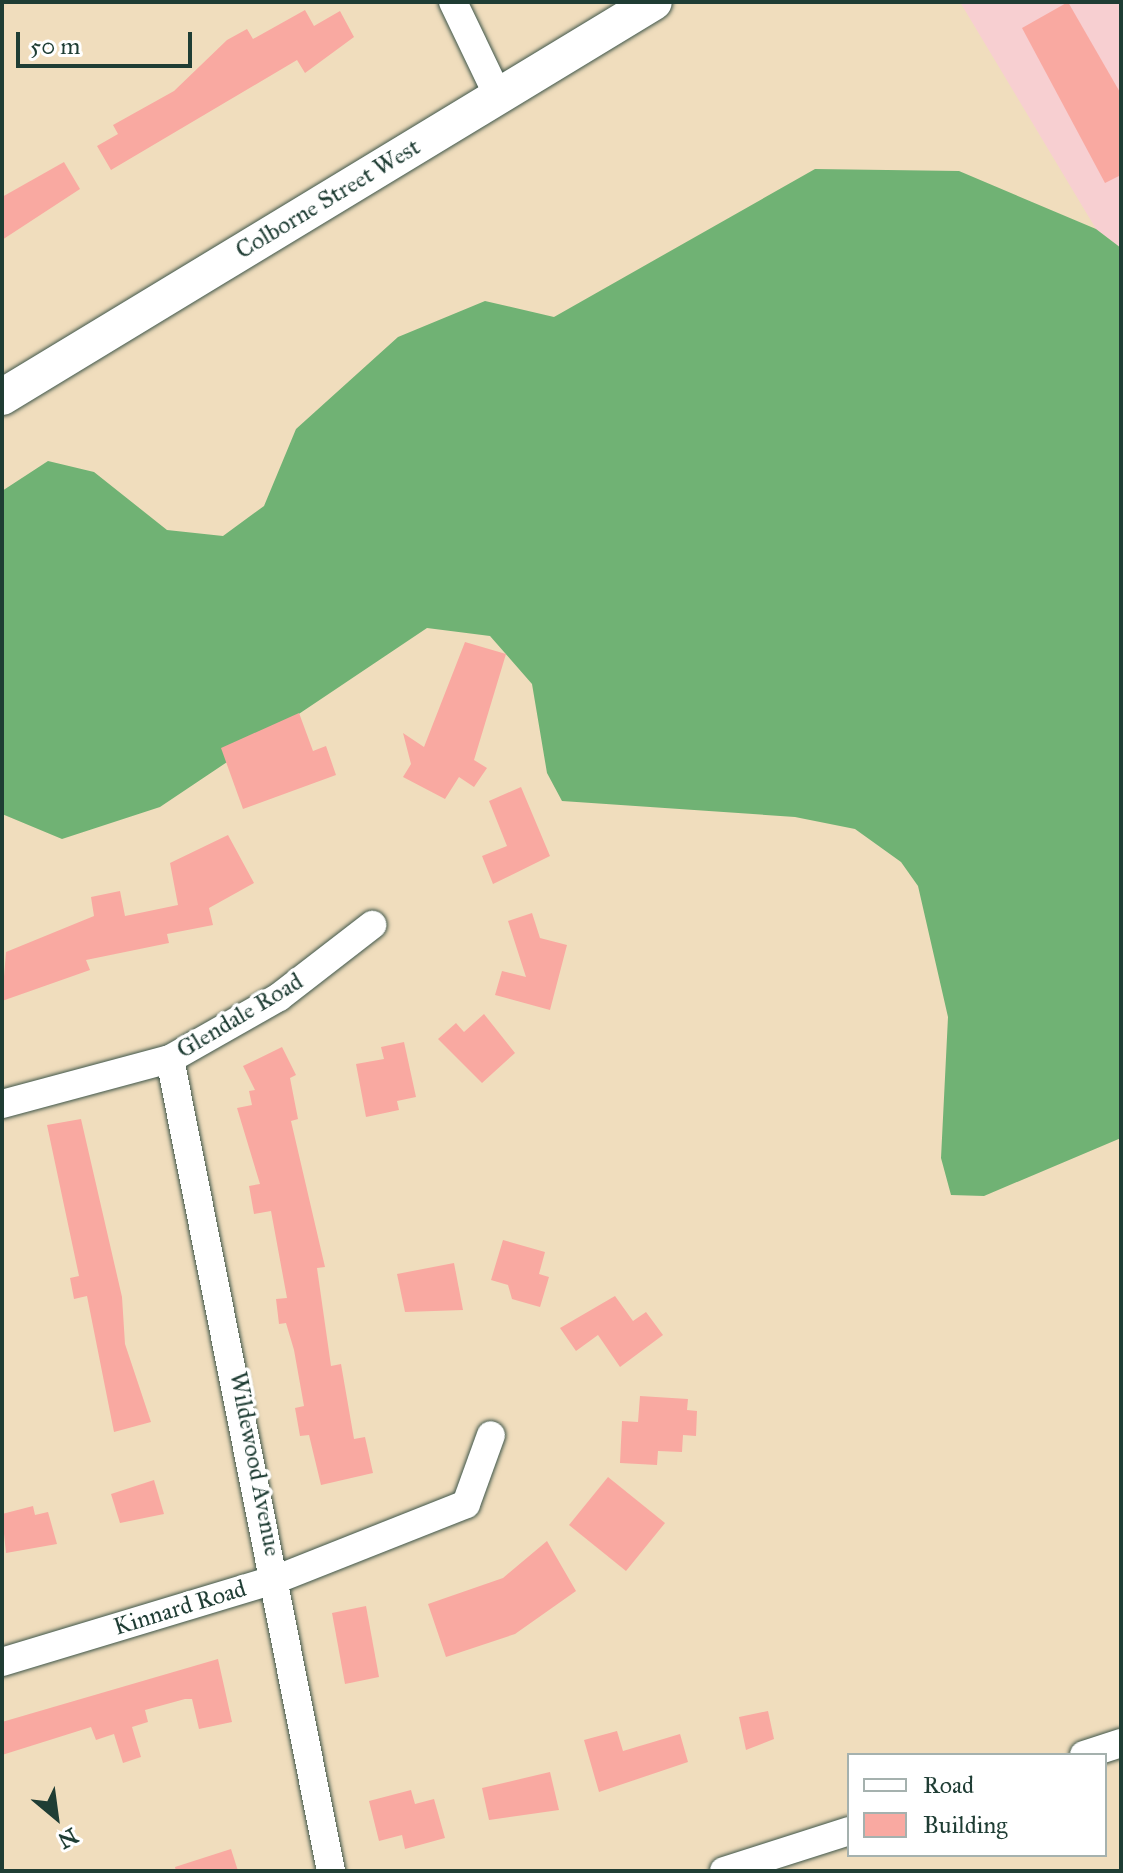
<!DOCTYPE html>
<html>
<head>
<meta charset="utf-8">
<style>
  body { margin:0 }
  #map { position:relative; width:1123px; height:1873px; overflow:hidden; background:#f0ddbd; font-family:"IM FELL Great Primer",serif }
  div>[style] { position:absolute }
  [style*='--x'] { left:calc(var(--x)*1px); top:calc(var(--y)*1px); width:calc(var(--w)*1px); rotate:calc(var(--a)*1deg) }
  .built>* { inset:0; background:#f7cfd1 }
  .forest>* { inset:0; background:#70b274 }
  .building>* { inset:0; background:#f9a9a1 }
  .roads { filter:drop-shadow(0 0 2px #3e5549) drop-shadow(0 0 2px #3e5549) }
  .minor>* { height:28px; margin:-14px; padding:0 14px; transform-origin:14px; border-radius:14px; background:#fff }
  .major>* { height:36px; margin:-18px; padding:0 18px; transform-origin:18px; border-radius:18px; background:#fff }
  span { translate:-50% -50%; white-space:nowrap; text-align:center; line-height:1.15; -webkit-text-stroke:7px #fff; paint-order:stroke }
  .street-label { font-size:24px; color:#1f3d34 }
  .frame { position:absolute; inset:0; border:4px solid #1f3d34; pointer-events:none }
  .legend { position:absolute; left:847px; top:1753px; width:260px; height:104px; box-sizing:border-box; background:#fff; border:2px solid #a5b1ae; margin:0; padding:10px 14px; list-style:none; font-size:24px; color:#1f3d34 }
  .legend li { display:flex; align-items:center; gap:16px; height:40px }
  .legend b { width:40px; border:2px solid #a5b1ae }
  .north { position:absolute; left:16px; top:1777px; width:80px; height:80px; -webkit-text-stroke:6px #fff; paint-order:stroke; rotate:151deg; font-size:22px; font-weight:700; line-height:32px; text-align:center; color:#1f3d34 }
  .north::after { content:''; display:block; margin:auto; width:28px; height:36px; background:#1f3d34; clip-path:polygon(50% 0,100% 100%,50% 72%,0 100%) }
  .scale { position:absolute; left:16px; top:32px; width:176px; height:36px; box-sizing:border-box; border:4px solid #1f3d34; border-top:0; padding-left:10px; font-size:24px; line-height:28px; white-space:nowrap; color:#1f3d34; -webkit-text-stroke:6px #fff; paint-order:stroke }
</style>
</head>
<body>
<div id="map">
  <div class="built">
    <div style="clip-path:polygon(960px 2px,1121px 2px,1121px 248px,1096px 229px)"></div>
  </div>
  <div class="forest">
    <div style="clip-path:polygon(815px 169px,959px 171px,1096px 229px,1121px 248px,1121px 1138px,984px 1196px,951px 1195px,941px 1158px,948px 1017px,918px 886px,901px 862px,855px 829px,795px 817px,562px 801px,547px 773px,532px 684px,490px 636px,427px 628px,160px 807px,62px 839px,2px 814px,2px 491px,48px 461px,94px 472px,167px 530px,223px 536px,264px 506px,296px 429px,398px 337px,485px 301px,554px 317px)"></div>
  </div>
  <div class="building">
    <div style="clip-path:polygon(1068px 2px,1121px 94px,1121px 175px,1105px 183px,1022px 28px)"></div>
    <div style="clip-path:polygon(305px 10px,314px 26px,340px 11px,354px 37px,305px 73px,297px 60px,111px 170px,97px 146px,118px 134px,113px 125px,174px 91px,227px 40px,247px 29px,253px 39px)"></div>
    <div style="clip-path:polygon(64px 162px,80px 189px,2px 240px,2px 197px)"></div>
    <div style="clip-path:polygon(465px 642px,506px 654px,474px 760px,487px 768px,474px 787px,459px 777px,445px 799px,403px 777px,411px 764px,403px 733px,424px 747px)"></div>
    <div style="clip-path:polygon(299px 713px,313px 751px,326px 746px,336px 775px,243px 809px,221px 748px)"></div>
    <div style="clip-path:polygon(521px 787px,550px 856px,493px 884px,482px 856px,507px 846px,489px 801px)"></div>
    <div style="clip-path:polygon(228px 835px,254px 883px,209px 908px,213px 925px,167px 934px,169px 943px,86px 960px,90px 970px,2px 1001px,6px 952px,94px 916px,91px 897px,120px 891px,125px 916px,178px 905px,170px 863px)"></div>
    <div style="clip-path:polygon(532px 913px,540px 938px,567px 945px,550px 1010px,495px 995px,502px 971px,526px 977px,508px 921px)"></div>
    <div style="clip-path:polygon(484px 1014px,515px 1053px,482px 1083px,438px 1039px,456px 1023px,464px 1032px)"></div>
    <div style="clip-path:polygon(404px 1042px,416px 1097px,397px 1101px,399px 1110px,366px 1117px,356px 1064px,384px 1059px,381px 1047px)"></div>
    <div style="clip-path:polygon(282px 1047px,296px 1075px,290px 1078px,298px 1119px,291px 1121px,325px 1267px,317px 1268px,331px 1366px,341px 1364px,354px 1439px,365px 1437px,373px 1473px,321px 1485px,309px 1435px,300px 1436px,295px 1408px,304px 1406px,294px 1350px,286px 1323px,279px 1324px,276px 1299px,287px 1298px,271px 1211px,254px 1214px,249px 1186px,260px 1184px,237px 1108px,252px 1105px,249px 1091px,255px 1090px,243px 1066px)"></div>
    <div style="clip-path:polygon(81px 1119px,122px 1297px,125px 1344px,151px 1422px,114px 1432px,87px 1296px,74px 1299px,70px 1278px,79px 1276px,47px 1125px)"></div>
    <div style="clip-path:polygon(503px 1240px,545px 1252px,539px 1274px,549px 1277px,540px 1307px,512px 1299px,508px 1285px,491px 1280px)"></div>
    <div style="clip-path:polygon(454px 1263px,463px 1310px,405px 1312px,397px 1274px)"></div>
    <div style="clip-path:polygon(615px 1296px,633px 1321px,646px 1312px,663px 1335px,620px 1367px,598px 1335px,576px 1351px,560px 1328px)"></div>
    <div style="clip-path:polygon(640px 1396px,688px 1399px,687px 1410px,697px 1411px,696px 1436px,683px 1435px,682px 1452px,658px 1451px,657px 1465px,620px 1463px,622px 1421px,638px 1422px)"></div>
    <div style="clip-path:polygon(608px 1477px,665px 1523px,626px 1571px,569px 1525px)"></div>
    <div style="clip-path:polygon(154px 1480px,164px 1514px,120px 1523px,111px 1494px)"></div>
    <div style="clip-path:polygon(33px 1506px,35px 1515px,48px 1512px,57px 1544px,6px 1553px,2px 1514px)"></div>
    <div style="clip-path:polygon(547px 1541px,576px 1591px,515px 1634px,446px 1657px,428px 1604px,503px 1578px)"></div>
    <div style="clip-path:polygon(366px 1606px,379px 1677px,345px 1684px,332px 1613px)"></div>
    <div style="clip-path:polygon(218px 1659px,232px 1722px,199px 1729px,192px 1699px,185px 1699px,145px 1710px,148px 1722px,132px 1727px,141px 1757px,123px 1763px,114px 1734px,96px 1740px,91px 1727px,2px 1755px,2px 1722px)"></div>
    <div style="clip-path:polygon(768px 1711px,774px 1739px,746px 1750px,739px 1717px)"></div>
    <div style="clip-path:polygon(617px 1731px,623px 1751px,680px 1734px,688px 1762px,599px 1792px,584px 1740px)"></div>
    <div style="clip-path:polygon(550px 1772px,559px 1810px,489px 1820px,482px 1788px)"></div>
    <div style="clip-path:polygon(411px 1790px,415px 1804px,434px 1799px,445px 1838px,405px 1849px,402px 1835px,379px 1841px,369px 1801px)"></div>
    <div style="clip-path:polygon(231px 1849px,238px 1871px,176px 1871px,175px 1867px)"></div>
  </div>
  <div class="roads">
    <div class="minor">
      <div style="--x:453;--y:2;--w:104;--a:64.4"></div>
      <div style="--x:170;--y:1059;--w:828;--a:78.79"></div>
      <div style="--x:2;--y:1104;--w:174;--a:-15"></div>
      <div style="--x:170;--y:1059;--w:125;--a:-29.6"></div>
      <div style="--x:279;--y:997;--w:118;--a:-37.7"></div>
      <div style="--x:2;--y:1662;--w:287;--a:-16.8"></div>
      <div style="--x:277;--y:1579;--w:203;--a:-21.6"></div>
      <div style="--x:466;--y:1504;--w:73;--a:-70.1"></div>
      <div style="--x:1084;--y:1755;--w:39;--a:-18"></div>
      <div style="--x:724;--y:1871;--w:131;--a:-17.7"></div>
    </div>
    <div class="major">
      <div style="--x:2;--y:397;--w:762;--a:-31.21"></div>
    </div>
  </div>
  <div class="street-label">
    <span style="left:328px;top:199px;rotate:-31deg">Colborne Street West</span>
    <span style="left:240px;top:1016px;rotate:-31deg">Glendale Road</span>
    <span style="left:255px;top:1464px;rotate:79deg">Wildewood Avenue</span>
    <span style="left:180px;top:1608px;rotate:-17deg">Kinnard Road</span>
  </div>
  <div class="frame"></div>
  <ul class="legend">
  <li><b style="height:10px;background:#fff"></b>Road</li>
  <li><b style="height:22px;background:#f9a9a1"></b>Building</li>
  </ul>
  <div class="north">N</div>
  <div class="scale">50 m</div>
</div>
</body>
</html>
